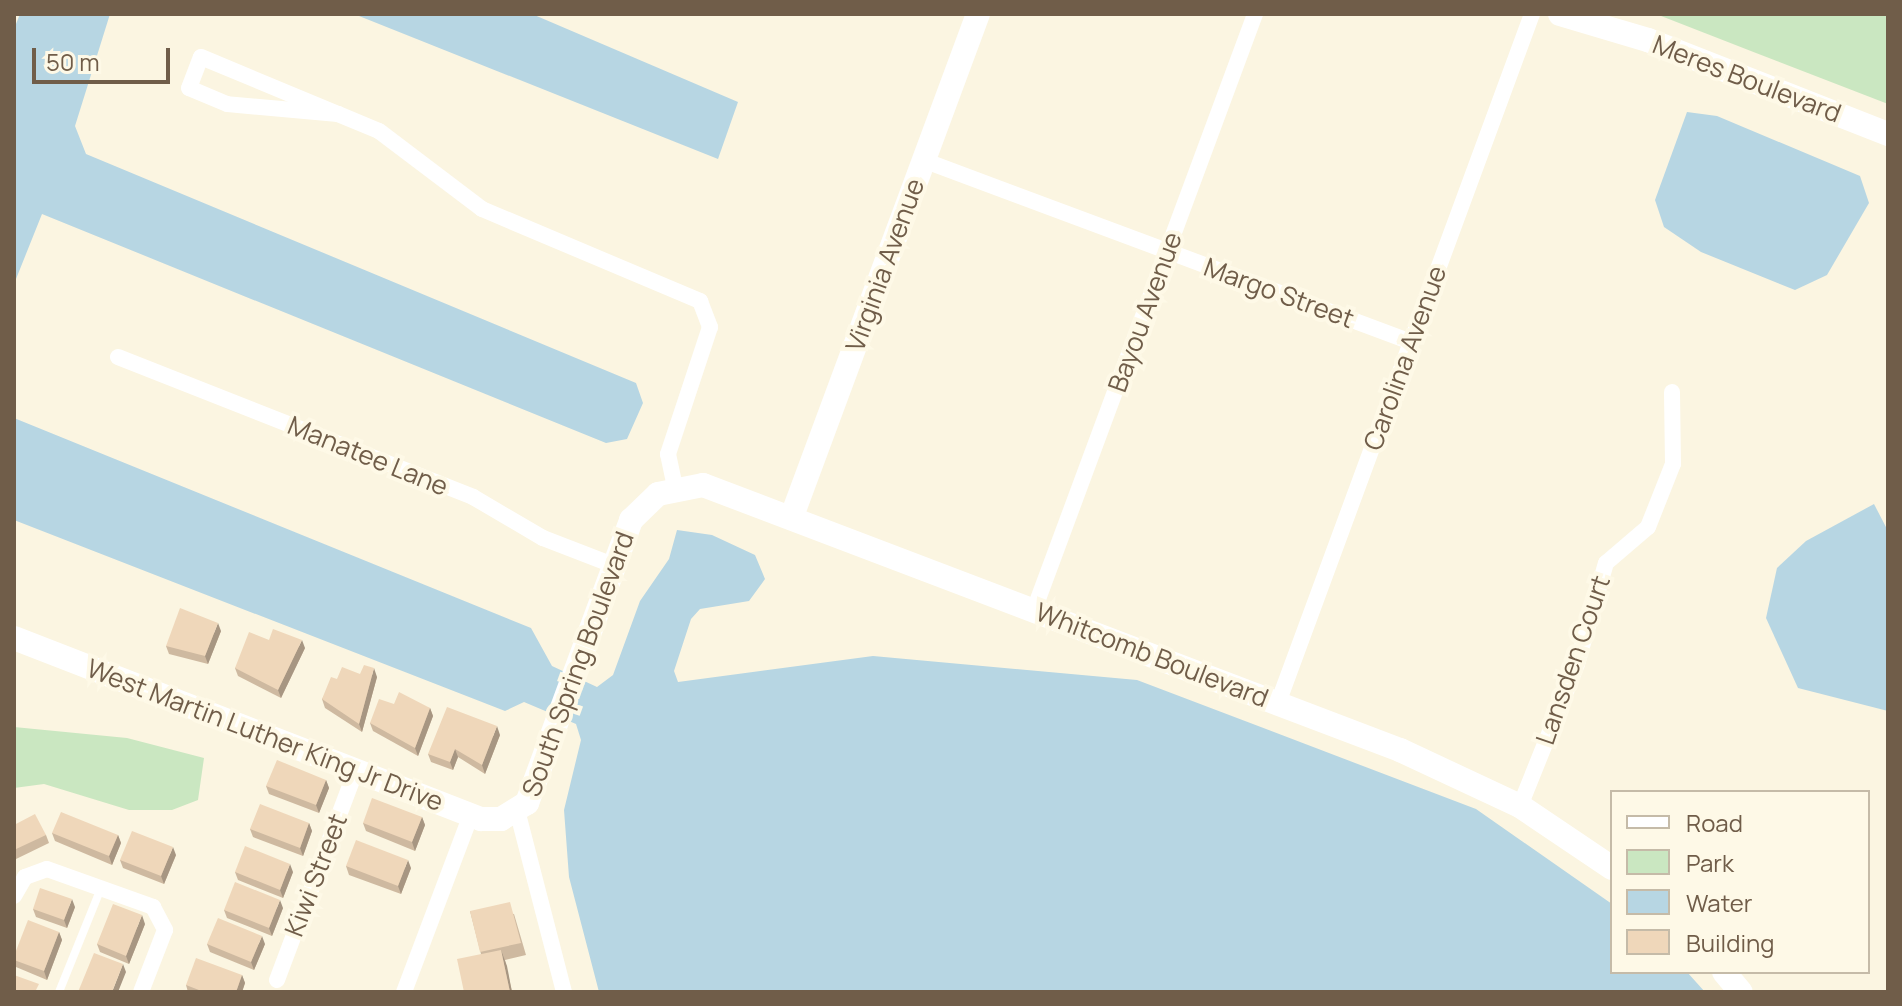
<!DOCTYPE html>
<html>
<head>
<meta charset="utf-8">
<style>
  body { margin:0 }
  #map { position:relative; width:1902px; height:1006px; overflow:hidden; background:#fbf5e1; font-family:Manrope,sans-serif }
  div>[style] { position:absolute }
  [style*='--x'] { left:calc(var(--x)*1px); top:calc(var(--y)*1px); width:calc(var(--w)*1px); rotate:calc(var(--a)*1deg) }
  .green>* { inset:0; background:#cae7c1 }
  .water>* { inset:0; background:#b7d6e3 }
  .lane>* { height:8px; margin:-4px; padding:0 4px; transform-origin:4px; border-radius:4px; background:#fff }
  .street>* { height:16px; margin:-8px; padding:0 8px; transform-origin:8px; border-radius:8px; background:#fff }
  .secondary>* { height:24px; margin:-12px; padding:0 12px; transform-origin:12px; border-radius:12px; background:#fff }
  .wall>* { inset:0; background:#ceb9a0 }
  .shaded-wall>* { inset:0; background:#a79682 }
  .building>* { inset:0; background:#efd7ba }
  span { translate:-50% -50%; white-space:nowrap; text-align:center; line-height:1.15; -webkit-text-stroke:8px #fef9e7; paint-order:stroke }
  .street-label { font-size:26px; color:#705d49 }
  .frame { position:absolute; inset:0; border:16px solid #705d49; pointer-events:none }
  .legend { position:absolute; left:1610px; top:790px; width:260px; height:184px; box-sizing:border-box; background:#fef9e7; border:2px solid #c5bba8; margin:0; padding:10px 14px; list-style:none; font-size:24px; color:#705d49 }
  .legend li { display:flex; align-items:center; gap:16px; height:40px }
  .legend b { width:40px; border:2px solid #c5bba8 }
  .scale { position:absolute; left:32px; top:48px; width:138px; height:36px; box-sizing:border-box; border:4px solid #705d49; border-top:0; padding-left:10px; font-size:24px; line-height:28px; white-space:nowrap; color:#705d49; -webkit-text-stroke:6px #fef9e7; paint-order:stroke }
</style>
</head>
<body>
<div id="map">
  <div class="green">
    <div style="clip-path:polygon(1656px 14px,1888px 14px,1888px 104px,1756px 53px)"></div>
    <div style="clip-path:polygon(14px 727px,127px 738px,204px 758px,198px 800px,172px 810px,129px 810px,44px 784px,14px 788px)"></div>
  </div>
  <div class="water">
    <div style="clip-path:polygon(20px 14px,110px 14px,75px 126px,86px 154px,636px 383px,643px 403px,627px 439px,606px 443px,42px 214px,14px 284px,14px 29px)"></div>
    <div style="clip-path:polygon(354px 14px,532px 14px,738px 102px,718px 159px)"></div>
    <div style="clip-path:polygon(1687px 112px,1717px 116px,1860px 176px,1869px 203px,1827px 275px,1795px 290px,1701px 252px,1664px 227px,1655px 200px)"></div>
    <div style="clip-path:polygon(14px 418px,531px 628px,552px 666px,597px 687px,613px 675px,640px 601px,669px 559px,677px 530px,712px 535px,755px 555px,765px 579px,749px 601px,700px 609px,691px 619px,674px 671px,678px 682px,873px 656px,1137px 680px,1476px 809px,1612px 904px,1612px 972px,1687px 972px,1705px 992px,599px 992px,569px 877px,564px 810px,581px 740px,576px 724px,524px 702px,505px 711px,14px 520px)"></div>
    <div style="clip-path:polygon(1874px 504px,1888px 531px,1888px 711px,1798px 688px,1766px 618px,1777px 568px,1806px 541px)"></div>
  </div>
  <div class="lane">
    <div style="--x:59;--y:992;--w:112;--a:-68"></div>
  </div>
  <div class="street">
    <div style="--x:338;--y:114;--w:111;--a:-174.9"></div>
    <div style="--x:227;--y:104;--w:41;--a:-157.2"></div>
    <div style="--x:189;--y:88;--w:33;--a:-69"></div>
    <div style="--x:201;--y:57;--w:148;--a:22.6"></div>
    <div style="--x:338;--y:114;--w:44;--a:22.5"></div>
    <div style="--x:379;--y:131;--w:129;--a:37.1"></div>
    <div style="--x:482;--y:209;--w:237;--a:22.9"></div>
    <div style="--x:700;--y:301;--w:28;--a:69"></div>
    <div style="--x:710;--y:327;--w:134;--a:108.3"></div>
    <div style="--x:668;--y:454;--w:35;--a:78"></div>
    <div style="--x:923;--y:160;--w:521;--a:20.45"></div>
    <div style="--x:118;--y:357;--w:382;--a:21.5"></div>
    <div style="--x:473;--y:497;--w:81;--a:30.4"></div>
    <div style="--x:543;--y:538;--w:75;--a:21.1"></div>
    <div style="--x:1034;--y:610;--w:636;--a:-69.65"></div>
    <div style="--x:1278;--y:703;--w:734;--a:-69.76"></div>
    <div style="--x:1520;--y:806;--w:153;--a:-68.1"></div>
    <div style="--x:1577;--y:664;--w:105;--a:-74"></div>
    <div style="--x:1606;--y:563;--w:55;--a:-40.6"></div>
    <div style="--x:1648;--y:527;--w:68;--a:-68.4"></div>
    <div style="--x:1673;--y:464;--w:72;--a:-90.8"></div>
    <div style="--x:518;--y:814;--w:184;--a:75.5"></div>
    <div style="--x:14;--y:896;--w:22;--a:-60"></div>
    <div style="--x:25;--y:877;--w:23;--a:-20"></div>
    <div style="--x:47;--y:869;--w:113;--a:19.7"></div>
    <div style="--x:153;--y:907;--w:26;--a:62"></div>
    <div style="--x:165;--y:930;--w:66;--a:111.2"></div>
    <div style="--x:277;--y:980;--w:224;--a:-69.4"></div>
    <div style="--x:404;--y:992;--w:189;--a:-69.3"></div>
  </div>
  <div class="secondary">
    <div style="--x:1560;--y:14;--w:92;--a:16.5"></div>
    <div style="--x:1648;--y:40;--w:258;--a:21.4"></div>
    <div style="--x:792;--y:516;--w:535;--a:-69.67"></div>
    <div style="--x:14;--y:638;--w:501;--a:21.19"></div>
    <div style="--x:481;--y:819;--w:20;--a:0"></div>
    <div style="--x:501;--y:819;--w:31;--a:-32"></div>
    <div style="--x:527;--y:803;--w:302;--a:-69.8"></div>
    <div style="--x:631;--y:520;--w:37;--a:-44"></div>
    <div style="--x:658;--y:494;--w:46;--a:-11.3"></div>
    <div style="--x:703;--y:485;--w:746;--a:20.82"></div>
    <div style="--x:1400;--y:750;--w:132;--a:25"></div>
    <div style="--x:1520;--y:806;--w:111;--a:34"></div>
    <div style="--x:1724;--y:972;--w:26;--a:50"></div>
  </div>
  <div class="wall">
    <div style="clip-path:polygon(221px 631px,208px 664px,169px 654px,166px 646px)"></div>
    <div style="clip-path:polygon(269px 640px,305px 648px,281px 698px,238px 676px,235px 668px)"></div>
    <div style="clip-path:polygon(360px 674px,377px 677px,362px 732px,325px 708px,322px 699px,337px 679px)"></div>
    <div style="clip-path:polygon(394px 704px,430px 708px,433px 716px,418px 756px,373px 731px,370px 723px)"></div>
    <div style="clip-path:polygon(500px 735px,485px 774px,458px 757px,453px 770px,431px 762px,428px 754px)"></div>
    <div style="clip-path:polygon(326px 780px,329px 788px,319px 813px,269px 794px,266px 786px)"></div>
    <div style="clip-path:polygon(422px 817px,425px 825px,415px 851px,366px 831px,363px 823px)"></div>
    <div style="clip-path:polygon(309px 823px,312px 831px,303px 856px,253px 837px,250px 829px)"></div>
    <div style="clip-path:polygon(14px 825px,46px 835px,49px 843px,14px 860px)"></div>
    <div style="clip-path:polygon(52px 833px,118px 835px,121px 843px,112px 865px,55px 841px)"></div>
    <div style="clip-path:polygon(176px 855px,164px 884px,123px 868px,120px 860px)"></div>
    <div style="clip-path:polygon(346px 866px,411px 868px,401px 894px,349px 875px)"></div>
    <div style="clip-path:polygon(235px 872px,293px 872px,283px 898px,238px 880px)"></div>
    <div style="clip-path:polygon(75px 907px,67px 928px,36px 917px,33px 909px)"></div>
    <div style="clip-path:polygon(283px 908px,272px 936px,227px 918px,224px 910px)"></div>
    <div style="clip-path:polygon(470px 911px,514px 914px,526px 955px,505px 960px,512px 992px,464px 992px,481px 954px)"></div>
    <div style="clip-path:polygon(145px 924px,129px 964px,100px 952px,97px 944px)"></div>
    <div style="clip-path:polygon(59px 932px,62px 940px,47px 980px,16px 967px,14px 956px)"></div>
    <div style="clip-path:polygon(207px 944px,265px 944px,254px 970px,210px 952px)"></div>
    <div style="clip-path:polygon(242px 975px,245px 983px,242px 992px,188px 992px,186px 985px)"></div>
  </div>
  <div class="shaded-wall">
    <div style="clip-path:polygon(218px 623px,221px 631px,208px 664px,205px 656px)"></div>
    <div style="clip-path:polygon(302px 640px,305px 648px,281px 698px,278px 690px)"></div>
    <div style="clip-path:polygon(374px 668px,377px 677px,362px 732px,359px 724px)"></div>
    <div style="clip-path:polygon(430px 708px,433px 716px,418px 756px,415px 748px)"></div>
    <div style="clip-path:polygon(497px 726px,500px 735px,485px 774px,482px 765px)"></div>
    <div style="clip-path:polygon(455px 749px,458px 757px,453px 770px,450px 762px)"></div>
    <div style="clip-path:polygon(326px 780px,329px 788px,319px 813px,316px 805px)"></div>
    <div style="clip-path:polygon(422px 817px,425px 825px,415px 851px,412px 842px)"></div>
    <div style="clip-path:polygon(309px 823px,312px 831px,303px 856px,300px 848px)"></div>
    <div style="clip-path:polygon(118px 835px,121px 843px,112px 865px,109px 856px)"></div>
    <div style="clip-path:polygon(173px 847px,176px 855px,164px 884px,161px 876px)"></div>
    <div style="clip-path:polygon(408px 860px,411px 868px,401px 894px,398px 886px)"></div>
    <div style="clip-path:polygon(290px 864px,293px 872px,283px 898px,280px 890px)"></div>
    <div style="clip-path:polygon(72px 899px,75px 907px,67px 928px,64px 920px)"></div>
    <div style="clip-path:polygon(280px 900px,283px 908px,272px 936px,269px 928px)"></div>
    <div style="clip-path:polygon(142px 915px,145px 924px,129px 964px,126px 956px)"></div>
    <div style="clip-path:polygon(59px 932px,62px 940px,47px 980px,44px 971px)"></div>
    <div style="clip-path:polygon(262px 936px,265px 944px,254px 970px,251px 962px)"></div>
    <div style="clip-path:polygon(501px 950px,507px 966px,512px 992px,510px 992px)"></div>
    <div style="clip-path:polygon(123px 964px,126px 972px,118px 992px,112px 992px)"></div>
    <div style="clip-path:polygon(242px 975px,245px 983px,242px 992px,236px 992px)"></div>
  </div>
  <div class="building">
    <div style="clip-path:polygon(180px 608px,218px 623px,205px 656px,166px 646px)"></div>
    <div style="clip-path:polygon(273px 629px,302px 640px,278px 690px,235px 668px,249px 632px,269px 640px)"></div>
    <div style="clip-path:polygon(364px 665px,374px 668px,359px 724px,322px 699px,331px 677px,337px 679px,342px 667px,360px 674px)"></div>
    <div style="clip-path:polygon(399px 692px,430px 708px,415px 748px,370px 723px,379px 699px,394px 704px)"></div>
    <div style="clip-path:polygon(447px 707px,497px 726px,482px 765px,455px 749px,450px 762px,428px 754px)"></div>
    <div style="clip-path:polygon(277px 760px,326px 780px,316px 805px,266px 786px)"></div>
    <div style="clip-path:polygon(372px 798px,422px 817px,412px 842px,363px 823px)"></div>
    <div style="clip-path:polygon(260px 804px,309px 823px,300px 848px,250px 829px)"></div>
    <div style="clip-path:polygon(61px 812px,118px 835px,109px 856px,52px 833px)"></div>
    <div style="clip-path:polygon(35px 814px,46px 835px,14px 850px,14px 825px)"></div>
    <div style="clip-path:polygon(132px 831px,173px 847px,161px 876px,120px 860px)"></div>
    <div style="clip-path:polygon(356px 840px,408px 860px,398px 886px,346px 866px)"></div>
    <div style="clip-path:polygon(245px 846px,290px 864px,280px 890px,235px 872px)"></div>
    <div style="clip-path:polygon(235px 882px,280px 900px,269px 928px,224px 910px)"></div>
    <div style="clip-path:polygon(40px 888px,72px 899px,64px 920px,33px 909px)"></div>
    <div style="clip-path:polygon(510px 902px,521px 943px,480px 952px,470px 911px)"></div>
    <div style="clip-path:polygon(113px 904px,142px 915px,126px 956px,97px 944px)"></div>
    <div style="clip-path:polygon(218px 918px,262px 936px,251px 962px,207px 944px)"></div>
    <div style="clip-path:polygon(28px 920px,59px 932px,44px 971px,14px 960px,14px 956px)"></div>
    <div style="clip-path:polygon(501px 950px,510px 992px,464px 992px,457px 959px)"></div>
    <div style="clip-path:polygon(94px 953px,123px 964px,112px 992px,78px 992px)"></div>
    <div style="clip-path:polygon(196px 958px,242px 975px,236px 992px,204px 992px,186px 985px)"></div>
    <div style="clip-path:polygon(14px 975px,39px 984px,35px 992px,14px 992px)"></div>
  </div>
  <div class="street-label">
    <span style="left:1747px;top:79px;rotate:21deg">Meres Boulevard</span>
    <span style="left:885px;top:265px;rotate:-70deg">Virginia Avenue</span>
    <span style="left:1279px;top:293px;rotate:20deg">Margo Street</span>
    <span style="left:1145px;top:312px;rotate:-70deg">Bayou Avenue</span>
    <span style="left:1405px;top:358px;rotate:-70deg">Carolina Avenue</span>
    <span style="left:368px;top:456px;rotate:22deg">Manatee Lane</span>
    <span style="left:1152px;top:655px;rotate:21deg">Whitcomb Boulevard</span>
    <span style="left:1573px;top:660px;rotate:-71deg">Lansden Court</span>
    <span style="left:578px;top:664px;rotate:-70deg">South Spring Boulevard</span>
    <span style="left:265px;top:735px;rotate:21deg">West Martin Luther King Jr Drive</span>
    <span style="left:316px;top:875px;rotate:-69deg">Kiwi Street</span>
  </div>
  <div class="frame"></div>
  <ul class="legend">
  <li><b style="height:10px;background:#fff"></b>Road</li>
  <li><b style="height:22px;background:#cae7c1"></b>Park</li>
  <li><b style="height:22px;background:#b7d6e3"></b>Water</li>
  <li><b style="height:22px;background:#efd7ba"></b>Building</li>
  </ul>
  <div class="scale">50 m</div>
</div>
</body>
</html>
